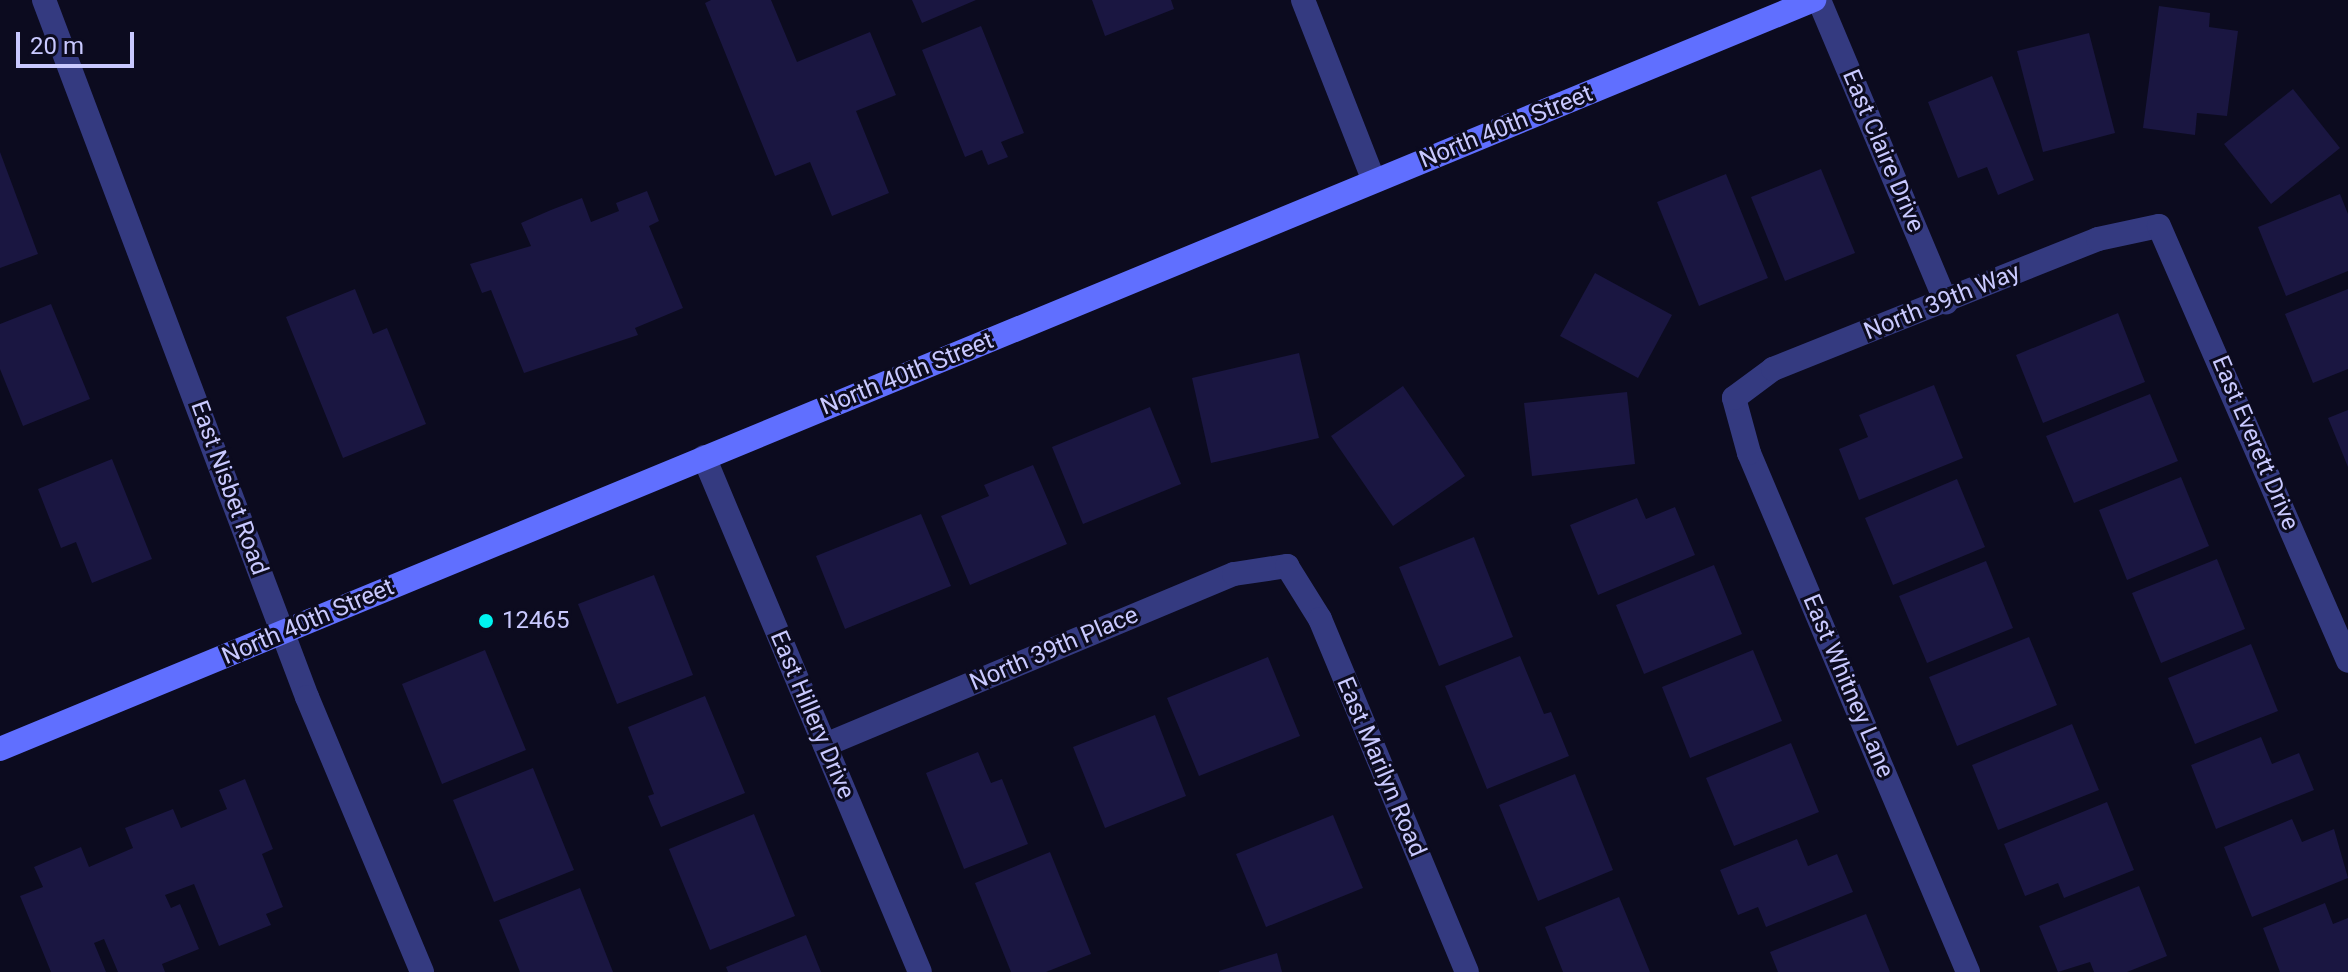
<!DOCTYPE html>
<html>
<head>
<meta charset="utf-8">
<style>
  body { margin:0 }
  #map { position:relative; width:2348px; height:972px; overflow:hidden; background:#0c0b1f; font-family:Roboto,sans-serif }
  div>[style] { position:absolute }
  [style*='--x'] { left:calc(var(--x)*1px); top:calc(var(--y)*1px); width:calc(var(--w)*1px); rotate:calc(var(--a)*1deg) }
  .building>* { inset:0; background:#1a1641 }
  .street>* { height:24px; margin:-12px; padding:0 12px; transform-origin:12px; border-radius:12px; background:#343a80 }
  .secondary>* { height:24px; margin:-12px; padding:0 12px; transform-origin:12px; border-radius:12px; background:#606fff }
  .dots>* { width:22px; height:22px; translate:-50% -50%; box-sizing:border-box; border:4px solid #0c0b1f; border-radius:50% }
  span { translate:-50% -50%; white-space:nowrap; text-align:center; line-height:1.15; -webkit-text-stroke:6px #0c0b1f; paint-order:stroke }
  .street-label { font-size:24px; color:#c9c9ff }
  .poi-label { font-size:24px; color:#c9c9ff }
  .left { translate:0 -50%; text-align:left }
  .scale { position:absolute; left:16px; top:32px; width:118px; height:36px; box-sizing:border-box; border:4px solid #c9c9ff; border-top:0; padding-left:10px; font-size:24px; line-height:28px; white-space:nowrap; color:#c9c9ff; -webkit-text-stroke:6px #0c0b1f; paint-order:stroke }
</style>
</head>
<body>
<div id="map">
  <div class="building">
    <div style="clip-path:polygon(711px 0,771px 0,797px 62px,870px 32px,896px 95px,856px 111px,889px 193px,832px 216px,810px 162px,775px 176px,705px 3px)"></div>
    <div style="clip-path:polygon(912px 0,976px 0,922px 23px)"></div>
    <div style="clip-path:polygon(1092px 0,1171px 0,1174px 9px,1105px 36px)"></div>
    <div style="clip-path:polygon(2159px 6px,2210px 13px,2209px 27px,2238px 31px,2227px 116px,2197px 113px,2195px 135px,2143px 128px)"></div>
    <div style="clip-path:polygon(981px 26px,1024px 133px,1001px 142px,1008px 157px,988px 165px,982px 150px,965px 157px,922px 50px)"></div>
    <div style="clip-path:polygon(2089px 33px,2115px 133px,2043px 152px,2017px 51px)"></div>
    <div style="clip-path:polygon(1992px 76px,2034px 180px,1998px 195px,1987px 167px,1958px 178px,1928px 102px)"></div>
    <div style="clip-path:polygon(2293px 89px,2340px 148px,2271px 204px,2224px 144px)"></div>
    <div style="clip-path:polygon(0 152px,38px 254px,0 268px)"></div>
    <div style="clip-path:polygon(1821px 169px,1855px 253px,1785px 281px,1751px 197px)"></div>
    <div style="clip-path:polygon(1726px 174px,1768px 278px,1699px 306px,1657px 202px)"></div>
    <div style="clip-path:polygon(647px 191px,659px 221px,649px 226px,683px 308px,635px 328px,638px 335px,524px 373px,491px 290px,482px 293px,470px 264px,531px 246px,521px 223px,551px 210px,582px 198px,591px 222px,619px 211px,616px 203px)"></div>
    <div style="clip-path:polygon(2340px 194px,2348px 214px,2348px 271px,2286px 296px,2258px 227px)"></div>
    <div style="clip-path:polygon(1595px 273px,1672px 315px,1638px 378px,1560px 336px)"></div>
    <div style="clip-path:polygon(355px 289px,373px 334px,387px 328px,426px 424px,343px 458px,286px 317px)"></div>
    <div style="clip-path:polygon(2348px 289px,2348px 369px,2313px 383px,2285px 314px)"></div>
    <div style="clip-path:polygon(51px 304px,90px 399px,23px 426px,0 369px,0 324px)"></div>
    <div style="clip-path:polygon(2118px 313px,2145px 382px,2043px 423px,2016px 355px)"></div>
    <div style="clip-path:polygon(1299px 353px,1319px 438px,1211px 463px,1192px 378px)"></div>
    <div style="clip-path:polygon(1934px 385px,1963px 458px,1859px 500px,1839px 449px,1868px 437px,1859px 415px)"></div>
    <div style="clip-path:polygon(1403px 386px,1465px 476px,1393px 526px,1331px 436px)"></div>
    <div style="clip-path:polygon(1627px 392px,1635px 464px,1532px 476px,1524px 403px)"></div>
    <div style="clip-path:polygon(2150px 394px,2178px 461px,2074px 503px,2046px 436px)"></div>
    <div style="clip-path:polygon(1150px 407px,1181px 484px,1083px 524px,1052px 447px)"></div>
    <div style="clip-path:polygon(2348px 410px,2348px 467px,2328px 418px)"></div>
    <div style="clip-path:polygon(112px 459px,152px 559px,92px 583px,76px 542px,61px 548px,38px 489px)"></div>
    <div style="clip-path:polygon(1033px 465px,1067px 544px,970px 585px,941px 516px,989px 496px,984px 485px)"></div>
    <div style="clip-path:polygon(2181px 477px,2209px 546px,2127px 580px,2099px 510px)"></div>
    <div style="clip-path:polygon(1957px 479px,1985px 547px,1893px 585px,1865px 518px)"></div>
    <div style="clip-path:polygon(1637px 498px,1646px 519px,1675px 507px,1695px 555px,1598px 595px,1570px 525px)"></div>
    <div style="clip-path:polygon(921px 514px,951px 586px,845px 629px,816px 556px)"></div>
    <div style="clip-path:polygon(1474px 537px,1513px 637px,1439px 666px,1399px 567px)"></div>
    <div style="clip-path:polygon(2217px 559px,2245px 629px,2161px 663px,2132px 593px)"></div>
    <div style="clip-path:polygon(1986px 561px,2013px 628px,1927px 663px,1899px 596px)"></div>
    <div style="clip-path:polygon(1714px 565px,1742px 634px,1644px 674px,1616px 605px)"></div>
    <div style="clip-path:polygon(654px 575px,693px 675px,617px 704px,578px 604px)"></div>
    <div style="clip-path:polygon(2029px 637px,2057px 705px,1957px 746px,1929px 677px)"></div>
    <div style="clip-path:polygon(2251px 644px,2278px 711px,2195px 744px,2168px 678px)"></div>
    <div style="clip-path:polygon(485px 650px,526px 750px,442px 784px,402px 684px)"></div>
    <div style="clip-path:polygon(1753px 650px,1782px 721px,1690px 758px,1662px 687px)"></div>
    <div style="clip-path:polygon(1520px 656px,1544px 714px,1551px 712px,1569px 756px,1487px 789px,1445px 686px)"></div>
    <div style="clip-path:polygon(1268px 657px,1300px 736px,1199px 776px,1167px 698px)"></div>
    <div style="clip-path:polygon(705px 696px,745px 793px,661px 827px,648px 796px,654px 794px,628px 727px)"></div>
    <div style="clip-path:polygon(1155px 715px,1186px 796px,1105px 828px,1073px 747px)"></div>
    <div style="clip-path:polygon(2072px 724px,2099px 790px,1998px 830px,1972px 765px)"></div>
    <div style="clip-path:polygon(2261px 737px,2272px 764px,2299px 753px,2314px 790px,2216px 829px,2191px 765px)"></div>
    <div style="clip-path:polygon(1791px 743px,1819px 812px,1734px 846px,1706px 778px)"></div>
    <div style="clip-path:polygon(978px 752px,991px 783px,1002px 779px,1028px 844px,964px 869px,926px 773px)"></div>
    <div style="clip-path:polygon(533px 768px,574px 870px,494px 902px,453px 800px)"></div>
    <div style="clip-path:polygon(1575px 774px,1613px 870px,1538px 901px,1499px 805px)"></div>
    <div style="clip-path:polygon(245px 779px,273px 849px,262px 854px,283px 907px,266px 914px,271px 925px,219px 946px,194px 884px,165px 895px,171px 908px,180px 904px,199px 949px,162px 964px,165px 972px,118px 972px,104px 939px,94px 943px,106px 972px,51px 972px,20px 896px,43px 887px,34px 867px,81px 847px,89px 867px,133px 848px,125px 828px,173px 809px,181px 828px,227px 809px,219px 790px)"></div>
    <div style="clip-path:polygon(2107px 802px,2134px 870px,2064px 898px,2058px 883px,2025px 896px,2004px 844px)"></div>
    <div style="clip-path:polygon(754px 814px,795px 916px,710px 950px,669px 849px)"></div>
    <div style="clip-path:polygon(1333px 815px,1363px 888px,1266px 927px,1236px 854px)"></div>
    <div style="clip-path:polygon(2292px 819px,2302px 842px,2334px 829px,2348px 878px,2252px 917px,2224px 847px)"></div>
    <div style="clip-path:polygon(1797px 839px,1808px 866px,1837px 854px,1853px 892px,1766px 927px,1758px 907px,1738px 915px,1720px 870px)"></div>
    <div style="clip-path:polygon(1050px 852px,1091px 954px,1046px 972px,1011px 972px,975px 883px)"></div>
    <div style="clip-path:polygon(2139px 886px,2167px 956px,2127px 972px,2094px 972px,2090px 962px,2058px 972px,2039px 926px)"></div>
    <div style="clip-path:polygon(580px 888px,613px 972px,520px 972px,499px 920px)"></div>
    <div style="clip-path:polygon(1619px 897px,1650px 972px,1563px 972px,1545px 927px)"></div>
    <div style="clip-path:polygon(2325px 903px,2333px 924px,2348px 918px,2348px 972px,2280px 972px,2263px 928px)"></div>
    <div style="clip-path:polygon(1866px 914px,1890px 972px,1778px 972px,1770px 952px)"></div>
    <div style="clip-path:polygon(806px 935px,821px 972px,728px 972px,726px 967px)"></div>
    <div style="clip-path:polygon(1277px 953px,1282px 972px,1219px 972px,1219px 971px)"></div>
  </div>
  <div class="street">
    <div style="--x:44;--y:0;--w:745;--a:69.33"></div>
    <div style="--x:307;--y:697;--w:298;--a:67.3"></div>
    <div style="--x:1303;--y:0;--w:194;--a:68.6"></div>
    <div style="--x:1819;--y:0;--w:328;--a:67.2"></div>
    <div style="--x:704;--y:457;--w:558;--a:67.25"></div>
    <div style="--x:825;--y:745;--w:443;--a:-22.7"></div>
    <div style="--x:1234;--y:574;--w:54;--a:-8.6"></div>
    <div style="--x:1287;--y:566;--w:62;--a:58.1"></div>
    <div style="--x:1320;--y:619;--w:382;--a:67.4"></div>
    <div style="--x:1968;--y:972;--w:563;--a:-112.88"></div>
    <div style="--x:1749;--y:453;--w:57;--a:-105.3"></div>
    <div style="--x:1734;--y:398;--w:49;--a:-36.6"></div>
    <div style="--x:1773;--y:369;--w:350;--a:-21.8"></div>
    <div style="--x:2098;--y:239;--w:62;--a:-12"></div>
    <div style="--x:2159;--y:226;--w:474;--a:66.5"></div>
  </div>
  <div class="secondary">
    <div style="--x:0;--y:749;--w:1963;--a:-22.44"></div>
  </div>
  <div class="dots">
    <div style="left:486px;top:621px;background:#00f4f0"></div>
  </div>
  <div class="street-label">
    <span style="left:1506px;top:127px;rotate:-22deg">North 40th Street</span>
    <span style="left:1883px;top:151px;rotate:67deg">East Claire Drive</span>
    <span style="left:1942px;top:302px;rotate:-22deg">North 39th Way</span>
    <span style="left:907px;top:374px;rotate:-22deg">North 40th Street</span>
    <span style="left:2255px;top:443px;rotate:67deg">East Everett Drive</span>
    <span style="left:229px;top:488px;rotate:70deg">East Nisbet Road</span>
    <span style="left:308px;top:622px;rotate:-23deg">North 40th Street</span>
    <span style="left:1054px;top:649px;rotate:-23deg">North 39th Place</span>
    <span style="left:1848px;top:686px;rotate:67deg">East Whitney Lane</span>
    <span style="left:812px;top:715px;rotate:67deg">East Hillery Drive</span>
    <span style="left:1381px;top:767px;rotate:67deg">East Marilyn Road</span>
  </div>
  <div class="poi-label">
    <span class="left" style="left:502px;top:621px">12465</span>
  </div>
  <div class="scale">20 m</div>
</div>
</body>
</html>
